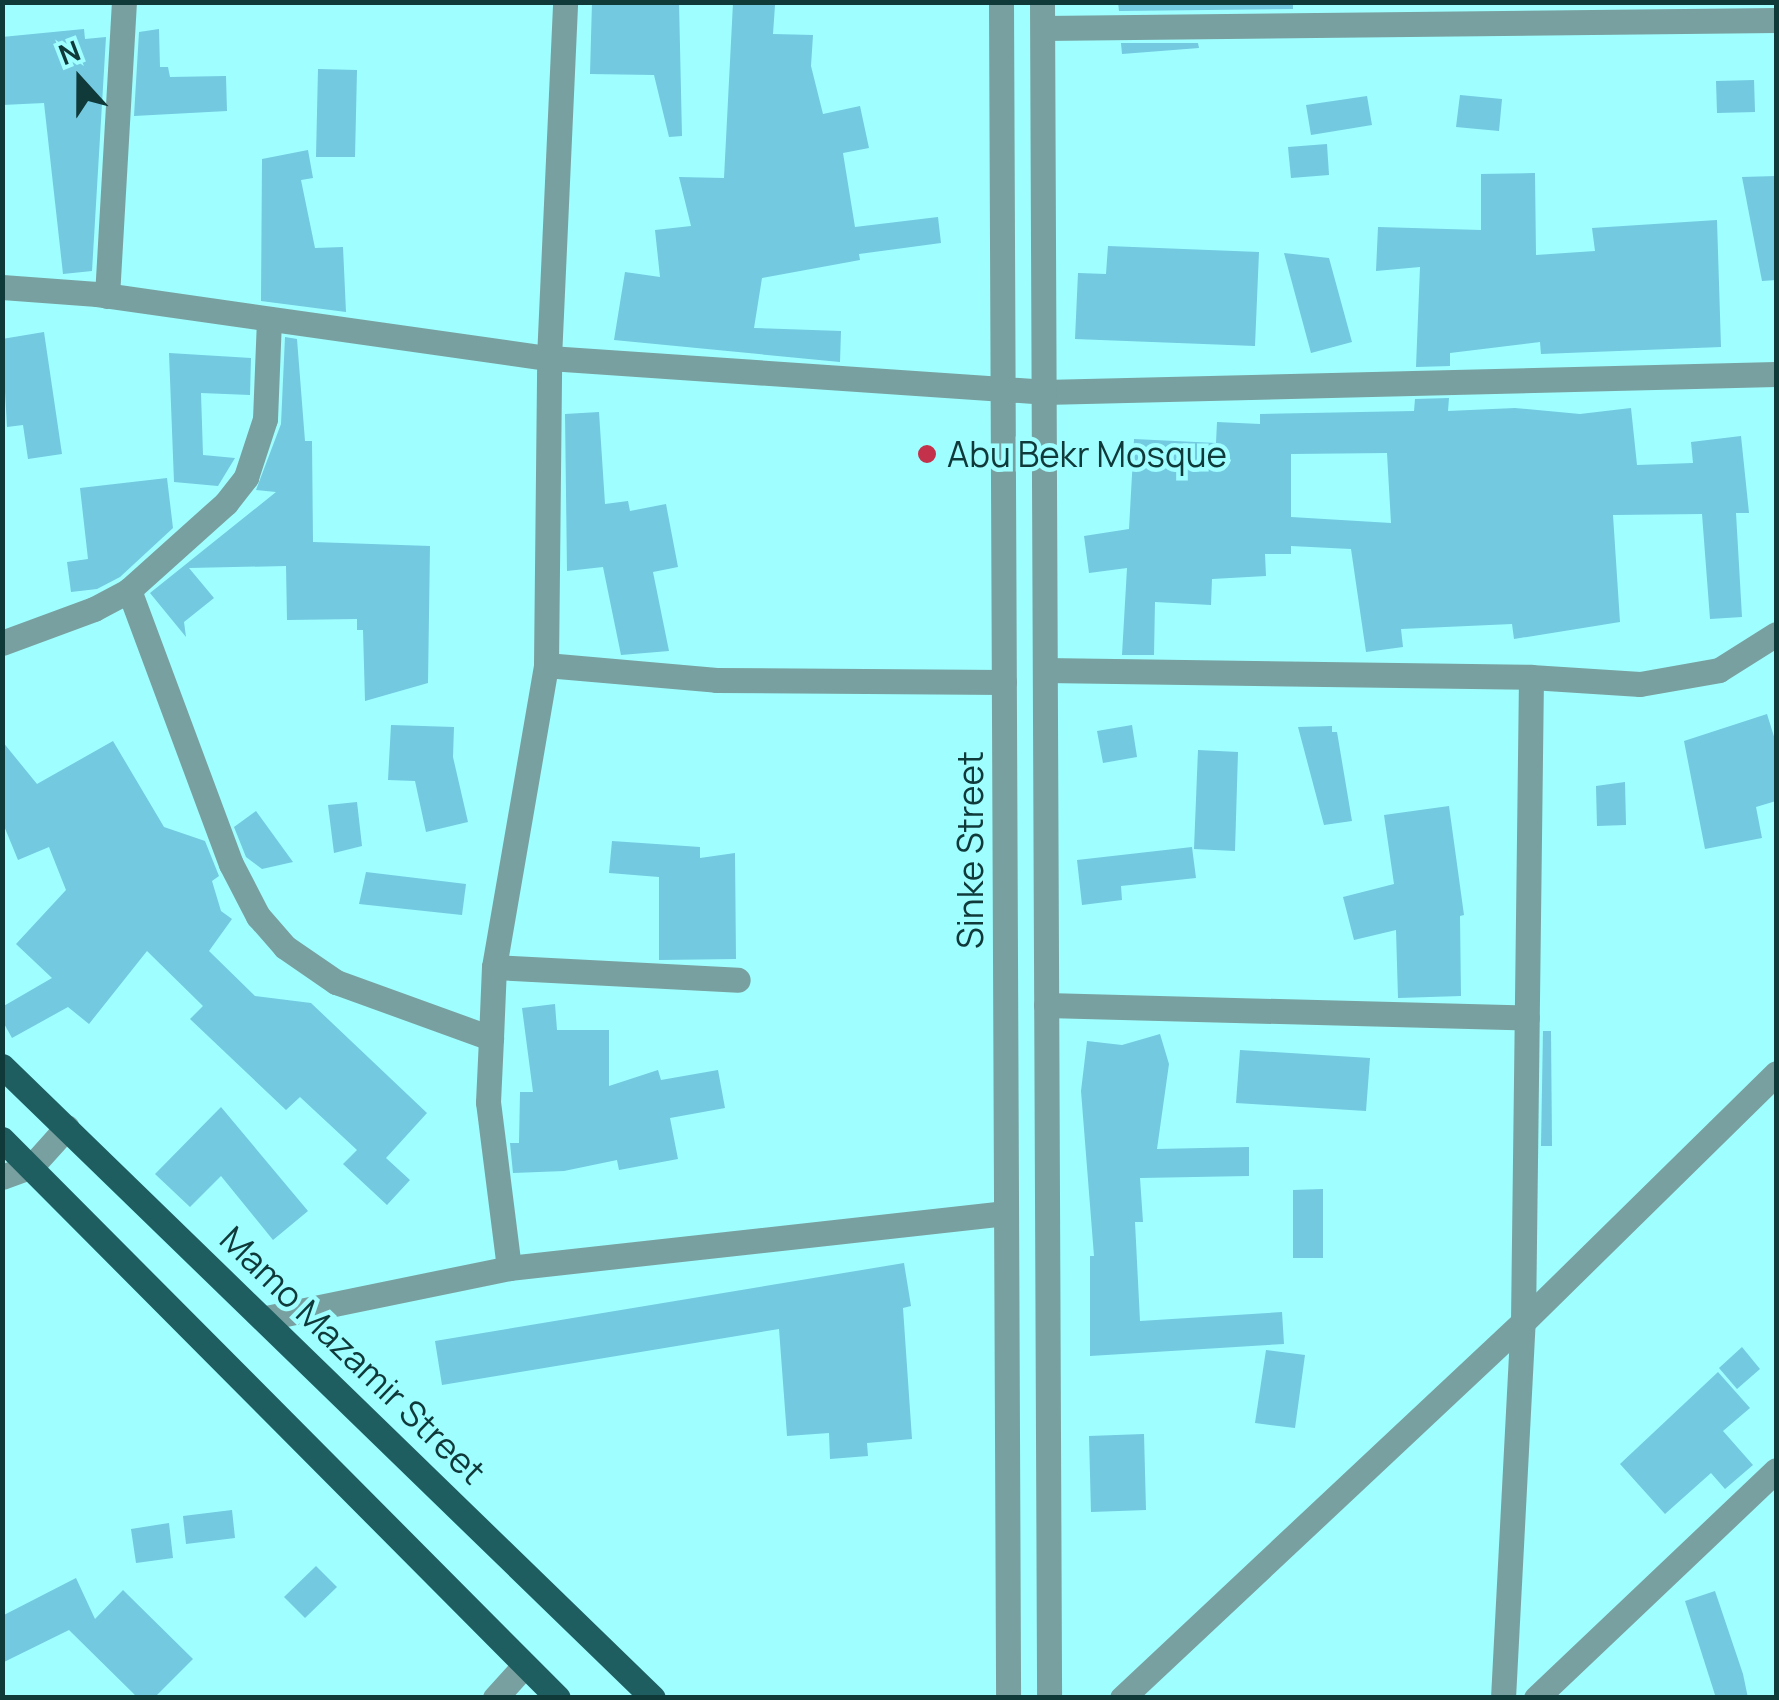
<!DOCTYPE html>
<html>
<head>
<meta charset="utf-8">
<style>
  body { margin:0 }
  #map { position:relative; width:1779px; height:1700px; overflow:hidden; background:#9ffeff; font-family:Manrope,sans-serif }
  div>[style] { position:absolute }
  [style*='--x'] { left:calc(var(--x)*1px); top:calc(var(--y)*1px); width:calc(var(--w)*1px); rotate:calc(var(--a)*1deg) }
  .building>* { inset:0; background:#72c9e0 }
  .minor>* { height:25px; margin:-12.5px; padding:0 12.5px; transform-origin:12.5px; border-radius:12.5px; background:#79a0a0 }
  .tertiary>* { height:25px; margin:-12.5px; padding:0 12.5px; transform-origin:12.5px; border-radius:12.5px; background:#79a0a0 }
  .primary>* { height:25px; margin:-12.5px; padding:0 12.5px; transform-origin:12.5px; border-radius:12.5px; background:#1e5e60 }
  .dots>* { width:28px; height:28px; translate:-50% -50%; box-sizing:border-box; border:5px solid #9ffeff; border-radius:50% }
  span { translate:-50% -50%; white-space:nowrap; text-align:center; line-height:1.15; -webkit-text-stroke:9px #9ffeff; paint-order:stroke }
  .poi-label { font-size:35px; color:#10393a }
  .left { translate:0 -50%; text-align:left }
  .street-label { font-size:35px; color:#10393a }
  .frame { position:absolute; inset:0; border:5px solid #10393a; pointer-events:none }
  .north { position:absolute; left:30px; top:30px; width:100px; height:100px; -webkit-text-stroke:8px #9ffeff; paint-order:stroke; rotate:339deg; font-size:28px; font-weight:700; line-height:40px; text-align:center; color:#10393a }
  .north::after { content:''; display:block; margin:auto; width:35px; height:45px; background:#10393a; clip-path:polygon(50% 0,100% 100%,50% 72%,0 100%) }
</style>
</head>
<body>
<div id="map">
  <div class="building">
    <div style="clip-path:polygon(592px 2px,679px 2px,682px 136px,669px 137px,654px 75px,590px 74px)"></div>
    <div style="clip-path:polygon(1118px 2px,1293px 2px,1293px 9px,1119px 11px)"></div>
    <div style="clip-path:polygon(733px 3px,775px 5px,773px 34px,813px 35px,811px 66px,823px 114px,860px 106px,869px 148px,843px 153px,855px 227px,938px 217px,941px 243px,859px 254px,860px 260px,762px 278px,754px 328px,841px 331px,840px 362px,614px 340px,625px 272px,660px 277px,655px 230px,691px 226px,679px 177px,724px 178px)"></div>
    <div style="clip-path:polygon(84px 29px,85px 39px,106px 37px,92px 271px,63px 274px,44px 103px,2px 105px,2px 37px)"></div>
    <div style="clip-path:polygon(159px 29px,160px 67px,168px 67px,170px 77px,226px 76px,227px 111px,134px 116px,139px 32px)"></div>
    <div style="clip-path:polygon(1121px 43px,1198px 43px,1199px 48px,1122px 54px)"></div>
    <div style="clip-path:polygon(318px 69px,357px 70px,355px 157px,316px 157px)"></div>
    <div style="clip-path:polygon(1754px 80px,1755px 112px,1717px 113px,1716px 81px)"></div>
    <div style="clip-path:polygon(1460px 95px,1502px 99px,1499px 131px,1456px 127px)"></div>
    <div style="clip-path:polygon(1367px 96px,1372px 125px,1311px 135px,1306px 105px)"></div>
    <div style="clip-path:polygon(1327px 144px,1329px 175px,1291px 178px,1288px 147px)"></div>
    <div style="clip-path:polygon(308px 150px,313px 178px,301px 180px,315px 248px,343px 247px,346px 312px,261px 301px,262px 159px)"></div>
    <div style="clip-path:polygon(1535px 173px,1536px 255px,1595px 251px,1592px 228px,1717px 220px,1721px 347px,1541px 354px,1540px 342px,1450px 353px,1450px 366px,1416px 367px,1420px 267px,1376px 271px,1378px 227px,1481px 230px,1481px 174px)"></div>
    <div style="clip-path:polygon(1776px 176px,1776px 280px,1762px 281px,1742px 177px)"></div>
    <div style="clip-path:polygon(1108px 246px,1259px 252px,1255px 346px,1075px 339px,1078px 273px,1106px 274px)"></div>
    <div style="clip-path:polygon(1284px 253px,1329px 258px,1352px 342px,1311px 353px)"></div>
    <div style="clip-path:polygon(44px 332px,62px 454px,28px 459px,23px 425px,7px 427px,2px 339px)"></div>
    <div style="clip-path:polygon(285px 337px,297px 339px,305px 441px,312px 441px,313px 542px,430px 546px,428px 683px,365px 701px,363px 630px,357px 630px,357px 619px,287px 620px,286px 566px,189px 568px,214px 598px,184px 622px,186px 637px,150px 593px,276px 492px,256px 490px,281px 424px)"></div>
    <div style="clip-path:polygon(169px 353px,251px 358px,250px 395px,201px 393px,203px 455px,235px 458px,218px 486px,174px 482px)"></div>
    <div style="clip-path:polygon(evenodd,1449px 398px,1448px 411px,1515px 408px,1580px 414px,1631px 408px,1637px 465px,1693px 463px,1691px 442px,1741px 436px,1749px 513px,1736px 513px,1742px 617px,1710px 619px,1702px 514px,1613px 515px,1620px 622px,1514px 639px,1512px 624px,1401px 629px,1403px 647px,1366px 652px,1351px 549px,1291px 546px,1291px 554px,1265px 554px,1266px 576px,1212px 579px,1211px 605px,1155px 602px,1154px 655px,1122px 655px,1127px 568px,1089px 573px,1084px 536px,1129px 529px,1134px 439px,1216px 443px,1217px 422px,1260px 424px,1260px 414px,1414px 411px,1415px 399px,1449px 398px,1387px 453px,1391px 523px,1291px 517px,1291px 454px,1387px 453px)"></div>
    <div style="clip-path:polygon(599px 412px,605px 504px,628px 501px,630px 511px,666px 504px,678px 567px,653px 572px,669px 651px,621px 655px,603px 567px,567px 571px,565px 414px)"></div>
    <div style="clip-path:polygon(167px 478px,173px 528px,120px 577px,97px 589px,71px 592px,67px 562px,88px 559px,80px 488px)"></div>
    <div style="clip-path:polygon(1767px 714px,1776px 743px,1776px 801px,1756px 807px,1762px 838px,1705px 849px,1684px 741px)"></div>
    <div style="clip-path:polygon(391px 725px,454px 727px,453px 757px,468px 822px,426px 832px,415px 781px,388px 780px)"></div>
    <div style="clip-path:polygon(1132px 725px,1137px 757px,1103px 763px,1097px 731px)"></div>
    <div style="clip-path:polygon(1332px 726px,1332px 732px,1337px 732px,1352px 821px,1324px 825px,1298px 727px)"></div>
    <div style="clip-path:polygon(2px 741px,37px 784px,113px 741px,164px 827px,205px 841px,219px 876px,212px 881px,221px 911px,232px 919px,209px 951px,255px 996px,311px 1003px,427px 1113px,386px 1158px,410px 1180px,387px 1205px,343px 1164px,357px 1150px,300px 1097px,286px 1110px,190px 1019px,203px 1006px,147px 951px,89px 1024px,68px 1007px,12px 1038px,2px 1020px,2px 1007px,52px 978px,16px 944px,66px 890px,49px 847px,18px 860px,2px 821px)"></div>
    <div style="clip-path:polygon(1198px 750px,1238px 752px,1235px 851px,1194px 849px)"></div>
    <div style="clip-path:polygon(1625px 782px,1626px 825px,1597px 826px,1596px 786px)"></div>
    <div style="clip-path:polygon(357px 802px,362px 846px,334px 853px,328px 805px)"></div>
    <div style="clip-path:polygon(1449px 806px,1464px 915px,1460px 916px,1461px 996px,1398px 998px,1396px 930px,1354px 940px,1343px 897px,1394px 884px,1384px 815px)"></div>
    <div style="clip-path:polygon(256px 811px,293px 862px,262px 869px,246px 857px,234px 827px)"></div>
    <div style="clip-path:polygon(612px 841px,700px 847px,700px 858px,735px 853px,736px 959px,659px 960px,659px 877px,609px 873px)"></div>
    <div style="clip-path:polygon(1192px 847px,1196px 878px,1121px 886px,1122px 900px,1082px 905px,1077px 860px)"></div>
    <div style="clip-path:polygon(366px 872px,466px 884px,462px 915px,359px 904px)"></div>
    <div style="clip-path:polygon(555px 1004px,557px 1030px,609px 1030px,609px 1086px,658px 1070px,661px 1080px,718px 1070px,725px 1108px,670px 1118px,678px 1159px,619px 1170px,617px 1160px,564px 1171px,513px 1173px,510px 1143px,519px 1143px,520px 1092px,533px 1092px,522px 1008px)"></div>
    <div style="clip-path:polygon(1543px 1031px,1551px 1031px,1552px 1146px,1541px 1146px)"></div>
    <div style="clip-path:polygon(1160px 1034px,1169px 1064px,1157px 1149px,1249px 1147px,1249px 1176px,1140px 1178px,1143px 1222px,1135px 1222px,1140px 1321px,1282px 1312px,1284px 1344px,1090px 1356px,1090px 1256px,1094px 1256px,1081px 1091px,1087px 1041px,1122px 1045px)"></div>
    <div style="clip-path:polygon(1240px 1050px,1370px 1058px,1366px 1111px,1236px 1103px)"></div>
    <div style="clip-path:polygon(221px 1107px,308px 1211px,273px 1240px,221px 1176px,190px 1207px,155px 1174px)"></div>
    <div style="clip-path:polygon(1323px 1189px,1323px 1258px,1293px 1258px,1293px 1190px)"></div>
    <div style="clip-path:polygon(904px 1263px,911px 1306px,903px 1308px,912px 1439px,867px 1443px,868px 1456px,830px 1459px,829px 1433px,787px 1436px,779px 1329px,442px 1385px,435px 1341px)"></div>
    <div style="clip-path:polygon(1742px 1347px,1760px 1369px,1737px 1389px,1719px 1368px)"></div>
    <div style="clip-path:polygon(1266px 1350px,1305px 1355px,1295px 1428px,1255px 1423px)"></div>
    <div style="clip-path:polygon(1718px 1372px,1750px 1408px,1723px 1431px,1753px 1465px,1725px 1489px,1711px 1473px,1665px 1514px,1620px 1464px)"></div>
    <div style="clip-path:polygon(1144px 1434px,1146px 1510px,1091px 1512px,1089px 1436px)"></div>
    <div style="clip-path:polygon(232px 1510px,235px 1538px,186px 1544px,183px 1516px)"></div>
    <div style="clip-path:polygon(169px 1523px,173px 1558px,136px 1563px,131px 1529px)"></div>
    <div style="clip-path:polygon(316px 1566px,337px 1587px,305px 1618px,284px 1597px)"></div>
    <div style="clip-path:polygon(76px 1578px,95px 1619px,123px 1590px,193px 1659px,154px 1698px,138px 1698px,69px 1630px,2px 1663px,2px 1616px)"></div>
    <div style="clip-path:polygon(1715px 1591px,1743px 1674px,1748px 1698px,1716px 1698px,1685px 1601px)"></div>
  </div>
  <div class="minor">
    <div style="--x:1043;--y:28;--w:733;--a:-0.63"></div>
    <div style="--x:107;--y:296;--w:294;--a:-86.7"></div>
    <div style="--x:1044;--y:392;--w:732;--a:-1.41"></div>
    <div style="--x:129;--y:590;--w:292;--a:69.6"></div>
    <div style="--x:231;--y:864;--w:59;--a:62.6"></div>
    <div style="--x:258;--y:916;--w:41;--a:48.9"></div>
    <div style="--x:285;--y:947;--w:62;--a:34.5"></div>
    <div style="--x:336;--y:982;--w:165;--a:19.9"></div>
    <div style="--x:2;--y:643;--w:98;--a:-20.3"></div>
    <div style="--x:94;--y:609;--w:40;--a:-28"></div>
    <div style="--x:129;--y:590;--w:130;--a:-41.9"></div>
    <div style="--x:226;--y:503;--w:33;--a:-52"></div>
    <div style="--x:246;--y:477;--w:61;--a:-71.9"></div>
    <div style="--x:265;--y:419;--w:100;--a:-87.7"></div>
    <div style="--x:546;--y:665;--w:171;--a:5"></div>
    <div style="--x:716;--y:680;--w:288;--a:0.4"></div>
    <div style="--x:494;--y:967;--w:244;--a:3"></div>
    <div style="--x:1046;--y:1005;--w:481;--a:1.5"></div>
    <div style="--x:2;--y:1177;--w:32;--a:-20"></div>
    <div style="--x:32;--y:1166;--w:52;--a:-48.1"></div>
    <div style="--x:509;--y:1268;--w:167;--a:-97.2"></div>
    <div style="--x:488;--y:1102;--w:64;--a:-87.3"></div>
    <div style="--x:491;--y:1038;--w:71;--a:-87.6"></div>
    <div style="--x:494;--y:967;--w:306;--a:-80.2"></div>
    <div style="--x:546;--y:665;--w:307;--a:-89.4"></div>
    <div style="--x:549;--y:358;--w:356;--a:-87.4"></div>
    <div style="--x:266;--y:1318;--w:248;--a:-11.6"></div>
    <div style="--x:509;--y:1268;--w:500;--a:-6.31"></div>
    <div style="--x:495;--y:1698;--w:42;--a:-47.9"></div>
    <div style="--x:1122;--y:1698;--w:550;--a:-43.16"></div>
    <div style="--x:1523;--y:1322;--w:355;--a:-44.5"></div>
    <div style="--x:1503;--y:1698;--w:377;--a:-87"></div>
    <div style="--x:1523;--y:1322;--w:645;--a:-89.29"></div>
    <div style="--x:1536;--y:1698;--w:331;--a:-43.5"></div>
  </div>
  <div class="tertiary">
    <div style="--x:1001;--y:2;--w:1696;--a:89.76"></div>
    <div style="--x:1042;--y:2;--w:1696;--a:89.76"></div>
    <div style="--x:2;--y:287;--w:95;--a:4.2"></div>
    <div style="--x:97;--y:294;--w:457;--a:8.1"></div>
    <div style="--x:549;--y:358;--w:496;--a:3.9"></div>
    <div style="--x:1045;--y:670;--w:486;--a:0.8"></div>
    <div style="--x:1531;--y:677;--w:109;--a:3.7"></div>
    <div style="--x:1640;--y:684;--w:80;--a:-10"></div>
    <div style="--x:1719;--y:670;--w:67;--a:-32.3"></div>
  </div>
  <div class="primary">
    <div style="--x:2;--y:1066;--w:907;--a:44.15"></div>
    <div style="--x:2;--y:1139;--w:788;--a:45.15"></div>
  </div>
  <div class="dots">
    <div style="left:927px;top:454px;background:#c3324a"></div>
  </div>
  <div class="poi-label">
    <span class="left" style="left:947px;top:454px">Abu Bekr Mosque</span>
  </div>
  <div class="street-label">
    <span style="left:970px;top:850px;rotate:-90deg">Sinke Street</span>
    <span style="left:353px;top:1355px;rotate:44deg">Mamo Mazamir Street</span>
  </div>
  <div class="frame"></div>
  <div class="north">N</div>
</div>
</body>
</html>
